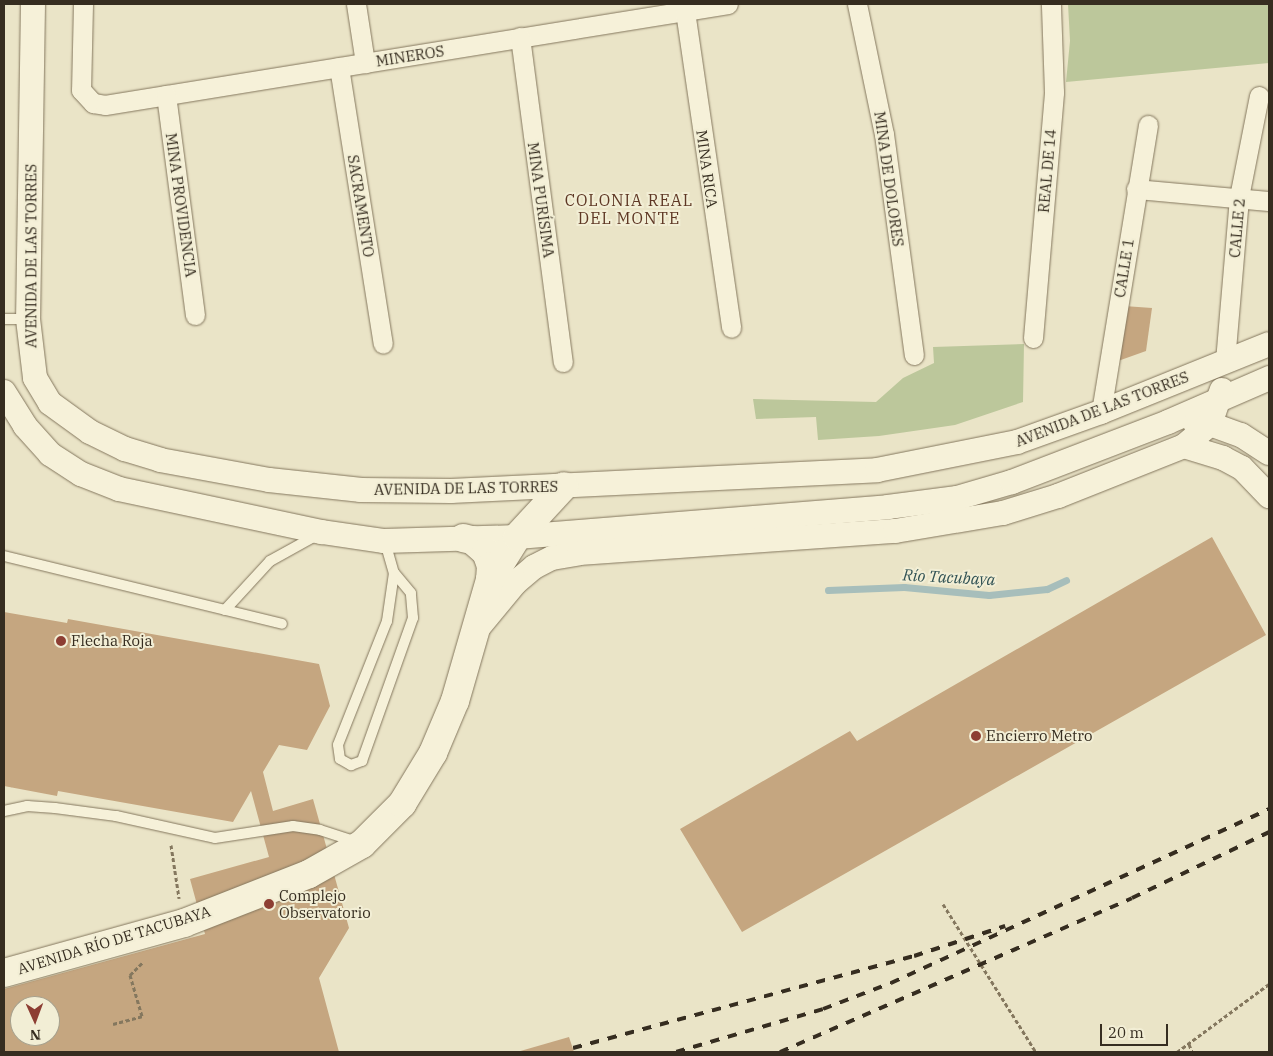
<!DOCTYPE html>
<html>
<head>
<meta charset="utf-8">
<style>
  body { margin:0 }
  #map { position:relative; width:1273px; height:1056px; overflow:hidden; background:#eae4c7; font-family:"IBM Plex Serif",serif }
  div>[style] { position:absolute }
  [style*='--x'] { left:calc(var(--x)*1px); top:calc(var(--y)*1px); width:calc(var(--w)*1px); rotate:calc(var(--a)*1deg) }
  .green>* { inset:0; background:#bcc79b }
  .stream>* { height:7px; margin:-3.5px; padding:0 3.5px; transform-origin:3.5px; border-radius:3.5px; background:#a7bebb }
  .building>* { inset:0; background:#c5a680 }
  .path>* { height:3px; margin-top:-1.5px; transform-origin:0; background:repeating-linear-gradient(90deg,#84775e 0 4px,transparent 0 6.5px) }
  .roads { filter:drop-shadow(0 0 1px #84775e) drop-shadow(0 0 1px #84775e) }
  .service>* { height:10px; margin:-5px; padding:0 5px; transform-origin:5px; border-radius:5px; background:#f6f1d9 }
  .minor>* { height:19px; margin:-9.5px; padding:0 9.5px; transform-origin:9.5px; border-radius:9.5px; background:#f6f1d9 }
  .tertiary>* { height:24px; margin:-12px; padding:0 12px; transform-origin:12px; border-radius:12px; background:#f6f1d9 }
  .secondary>* { height:28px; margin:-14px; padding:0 14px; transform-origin:14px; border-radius:14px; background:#f6f1d9 }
  .rail>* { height:4px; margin-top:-2px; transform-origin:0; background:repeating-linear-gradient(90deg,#362d20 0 9px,transparent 0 18px) }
  .dots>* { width:14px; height:14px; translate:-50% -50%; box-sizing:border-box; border:2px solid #f2eed5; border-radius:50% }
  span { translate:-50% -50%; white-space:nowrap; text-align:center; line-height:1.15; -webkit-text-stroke:4px #f2eed5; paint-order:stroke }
  .street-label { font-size:15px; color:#362d20 }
  .poi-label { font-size:15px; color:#362d20 }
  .left { translate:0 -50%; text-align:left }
  .neighbourhood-label { font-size:16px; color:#5e3724; letter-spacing:1px }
  .water-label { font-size:16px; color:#315254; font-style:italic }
  .frame { position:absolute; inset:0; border:5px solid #362d20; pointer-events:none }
  .north { position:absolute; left:10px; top:996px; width:50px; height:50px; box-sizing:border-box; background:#f2eed5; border:1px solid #a7a18d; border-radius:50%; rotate:178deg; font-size:14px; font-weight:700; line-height:20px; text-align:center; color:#362d20 }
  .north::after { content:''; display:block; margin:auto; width:18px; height:22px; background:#8d3e33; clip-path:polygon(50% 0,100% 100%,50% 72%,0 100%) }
  .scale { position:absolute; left:1100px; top:1024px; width:68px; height:22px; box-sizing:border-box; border:2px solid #362d20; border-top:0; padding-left:6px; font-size:15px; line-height:18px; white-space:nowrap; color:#362d20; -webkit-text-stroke:4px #f2eed5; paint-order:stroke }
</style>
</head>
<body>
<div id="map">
  <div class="green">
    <div style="clip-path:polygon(1068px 4px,1269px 4px,1269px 63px,1066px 82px,1070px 41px)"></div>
    <div style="clip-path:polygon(1024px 344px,1023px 402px,955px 425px,879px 436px,818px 440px,816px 417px,756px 419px,753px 399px,876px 402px,903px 378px,934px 363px,933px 347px)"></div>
  </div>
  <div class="stream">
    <div style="--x:828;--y:590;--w:76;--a:-2.3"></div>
    <div style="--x:904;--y:587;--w:85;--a:5.4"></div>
    <div style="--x:989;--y:595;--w:58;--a:-5.9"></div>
    <div style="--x:1047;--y:589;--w:21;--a:-25"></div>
  </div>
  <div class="building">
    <div style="clip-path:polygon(1124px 306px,1152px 308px,1146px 351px,1118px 361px)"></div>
    <div style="clip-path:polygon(1212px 537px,1266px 635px,742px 932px,680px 829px,850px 731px,857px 741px)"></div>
    <div style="clip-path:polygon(evenodd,4px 612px,67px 623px,68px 619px,319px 664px,330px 706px,307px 750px,279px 745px,263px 772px,273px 811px,313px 799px,349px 928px,319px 978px,339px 1052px,4px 1052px,4px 989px,205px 934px,190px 879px,269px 857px,251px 791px,233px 822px,58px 791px,57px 796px,4px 786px,4px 612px,20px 1006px,50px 1006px,50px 1036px,20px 1036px,20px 1006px)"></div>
    <div style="clip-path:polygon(569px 1037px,574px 1052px,517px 1052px)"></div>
  </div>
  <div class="path">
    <div style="--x:171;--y:845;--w:54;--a:81.4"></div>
    <div style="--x:943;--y:904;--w:175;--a:57.9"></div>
    <div style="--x:113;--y:1024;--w:30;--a:-15"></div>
    <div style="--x:142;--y:1016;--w:43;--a:-106.3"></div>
    <div style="--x:130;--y:975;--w:18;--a:-45"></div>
    <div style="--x:1189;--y:1044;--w:9;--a:69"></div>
    <div style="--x:1177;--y:1052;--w:114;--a:-36.5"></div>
  </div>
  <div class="roads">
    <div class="service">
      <div style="--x:4;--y:319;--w:24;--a:0"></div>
      <div style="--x:385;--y:542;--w:32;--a:74"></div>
      <div style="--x:394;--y:573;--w:49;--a:98.3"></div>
      <div style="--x:387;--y:621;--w:133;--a:111.6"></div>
      <div style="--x:338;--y:745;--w:14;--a:82"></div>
      <div style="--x:340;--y:759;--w:13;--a:29"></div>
      <div style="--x:351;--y:765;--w:12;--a:-20"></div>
      <div style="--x:362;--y:761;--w:152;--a:-70.4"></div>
      <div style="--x:413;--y:618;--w:25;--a:-95"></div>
      <div style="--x:411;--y:593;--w:26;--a:-130"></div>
      <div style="--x:4;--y:556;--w:286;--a:13.7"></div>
      <div style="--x:225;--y:610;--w:67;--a:-47.4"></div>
      <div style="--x:270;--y:561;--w:56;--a:-28.9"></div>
      <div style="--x:4;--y:811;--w:24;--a:-12"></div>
      <div style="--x:27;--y:806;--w:28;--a:4"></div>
      <div style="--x:55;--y:808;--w:62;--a:7.5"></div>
      <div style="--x:116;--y:816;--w:101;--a:12.5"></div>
      <div style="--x:215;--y:838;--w:79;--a:-8.7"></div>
      <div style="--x:293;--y:826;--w:27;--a:8"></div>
      <div style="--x:320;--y:830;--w:38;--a:18"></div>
    </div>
    <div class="minor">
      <div style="--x:83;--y:4;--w:86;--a:91.3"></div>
      <div style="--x:81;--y:90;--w:18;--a:47"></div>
      <div style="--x:93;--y:103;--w:12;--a:9"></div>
      <div style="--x:105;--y:105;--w:631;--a:-9.21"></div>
      <div style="--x:356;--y:4;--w:60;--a:81.3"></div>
      <div style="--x:857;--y:4;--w:133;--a:78.3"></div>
      <div style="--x:884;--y:134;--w:223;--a:82.3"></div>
      <div style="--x:685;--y:11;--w:320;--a:81.7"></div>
      <div style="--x:520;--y:37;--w:328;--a:82.5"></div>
      <div style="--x:339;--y:67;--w:280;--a:81"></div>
      <div style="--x:166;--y:95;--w:222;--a:82.5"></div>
      <div style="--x:1136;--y:189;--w:134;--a:5.2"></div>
      <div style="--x:1033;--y:338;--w:247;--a:-85.1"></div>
      <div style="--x:1054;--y:92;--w:88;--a:-92"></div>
      <div style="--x:1225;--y:361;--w:165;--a:-85.1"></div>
      <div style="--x:1239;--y:197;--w:103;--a:-78.8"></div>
      <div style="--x:1101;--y:412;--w:291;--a:-80.7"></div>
    </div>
    <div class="tertiary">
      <div style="--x:33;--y:4;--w:315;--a:90.9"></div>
      <div style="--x:28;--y:319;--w:59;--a:83.2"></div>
      <div style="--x:35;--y:378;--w:29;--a:59"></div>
      <div style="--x:50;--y:403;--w:49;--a:35.9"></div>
      <div style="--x:90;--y:432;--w:39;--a:26"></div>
      <div style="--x:125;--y:449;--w:37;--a:17"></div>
      <div style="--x:160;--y:460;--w:111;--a:10.4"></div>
      <div style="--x:269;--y:480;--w:93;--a:6.2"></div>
      <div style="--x:361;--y:490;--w:90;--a:0.6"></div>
      <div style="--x:451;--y:491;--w:427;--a:-2.8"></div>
      <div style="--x:877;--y:470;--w:143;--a:-11.3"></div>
      <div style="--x:1017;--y:442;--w:89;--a:-19.7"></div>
      <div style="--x:1101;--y:412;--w:181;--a:-22"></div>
      <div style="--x:4;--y:392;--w:40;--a:58"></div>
      <div style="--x:25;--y:426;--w:38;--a:48"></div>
      <div style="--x:50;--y:454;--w:37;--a:33"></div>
      <div style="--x:81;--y:474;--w:41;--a:21.5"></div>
      <div style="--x:119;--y:489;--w:208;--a:12"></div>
      <div style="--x:322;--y:532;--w:63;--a:8.3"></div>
      <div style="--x:384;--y:541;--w:133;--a:-1.7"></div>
      <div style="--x:517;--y:537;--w:372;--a:-4.6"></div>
      <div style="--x:888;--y:507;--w:70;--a:-7.4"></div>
      <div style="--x:957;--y:498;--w:57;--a:-16.2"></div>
      <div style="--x:1012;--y:482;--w:167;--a:-21"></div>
      <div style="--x:1168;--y:422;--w:110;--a:-23.5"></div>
      <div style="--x:1195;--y:423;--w:15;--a:4"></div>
      <div style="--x:1210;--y:424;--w:33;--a:20"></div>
      <div style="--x:1241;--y:435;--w:33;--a:33"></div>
      <div style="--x:1184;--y:446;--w:41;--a:17.1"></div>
      <div style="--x:1223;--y:458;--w:21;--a:28"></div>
      <div style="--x:1242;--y:468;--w:39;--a:46"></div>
      <div style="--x:477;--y:629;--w:60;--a:-50.4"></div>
      <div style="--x:515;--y:583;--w:25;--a:-40"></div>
      <div style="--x:534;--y:567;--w:20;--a:-27"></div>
      <div style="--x:552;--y:558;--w:27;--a:-10"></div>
      <div style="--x:579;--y:553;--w:317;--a:-4"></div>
      <div style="--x:895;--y:531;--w:109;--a:-9.5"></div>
      <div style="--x:1003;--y:513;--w:58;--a:-17.2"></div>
      <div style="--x:1058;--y:496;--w:136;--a:-21.6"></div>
      <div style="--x:1184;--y:446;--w:34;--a:-40"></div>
      <div style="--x:1210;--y:424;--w:36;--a:-71"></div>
    </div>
    <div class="secondary">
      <div style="--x:463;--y:538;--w:9;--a:13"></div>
      <div style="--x:472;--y:540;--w:18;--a:41"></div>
      <div style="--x:486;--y:552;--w:15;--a:70"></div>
      <div style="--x:491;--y:566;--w:14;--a:94"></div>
      <div style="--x:4;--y:973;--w:187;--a:-15.5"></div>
      <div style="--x:184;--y:923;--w:134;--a:-21.4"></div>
      <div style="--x:309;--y:874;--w:61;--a:-29.5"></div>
      <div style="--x:362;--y:844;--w:57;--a:-45"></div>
      <div style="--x:402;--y:804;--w:60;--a:-58.7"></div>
      <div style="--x:433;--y:753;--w:56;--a:-67.1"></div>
      <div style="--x:455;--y:701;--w:126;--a:-73.9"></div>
      <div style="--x:490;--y:580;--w:51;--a:-57.9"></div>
      <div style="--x:517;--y:537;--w:69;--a:-47.3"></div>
    </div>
  </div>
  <div class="rail">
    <div style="--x:573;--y:1048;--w:353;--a:-15.1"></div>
    <div style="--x:914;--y:956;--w:96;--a:-18.2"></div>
    <div style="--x:676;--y:1052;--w:153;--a:-16.3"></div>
    <div style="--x:823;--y:1009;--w:73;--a:-20.9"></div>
    <div style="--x:891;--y:983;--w:416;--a:-24.7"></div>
    <div style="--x:780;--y:1052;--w:384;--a:-23.6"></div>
    <div style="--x:1132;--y:898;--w:152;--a:-25.7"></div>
  </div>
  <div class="dots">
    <div style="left:61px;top:641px;background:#8d3e33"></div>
    <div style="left:976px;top:736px;background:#8d3e33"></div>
    <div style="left:269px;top:904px;background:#8d3e33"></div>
  </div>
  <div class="street-label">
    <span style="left:410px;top:56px;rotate:-9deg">MINEROS</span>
    <span style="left:707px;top:169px;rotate:82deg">MINA RICA</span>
    <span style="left:1047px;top:171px;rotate:-85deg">REAL DE 14</span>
    <span style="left:889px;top:179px;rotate:82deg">MINA DE DOLORES</span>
    <span style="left:541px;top:200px;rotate:82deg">MINA PURÍSIMA</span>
    <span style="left:181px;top:205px;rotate:82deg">MINA PROVIDENCIA</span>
    <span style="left:361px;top:206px;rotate:81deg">SACRAMENTO</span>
    <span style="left:1237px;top:228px;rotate:-85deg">CALLE 2</span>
    <span style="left:31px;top:256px;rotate:-90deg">AVENIDA DE LAS TORRES</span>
    <span style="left:1124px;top:268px;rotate:-81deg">CALLE 1</span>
    <span style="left:1102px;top:409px;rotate:-21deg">AVENIDA DE LAS TORRES</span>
    <span style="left:466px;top:488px;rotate:-1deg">AVENIDA DE LAS TORRES</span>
    <span style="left:114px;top:940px;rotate:-17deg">AVENIDA RÍO DE TACUBAYA</span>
  </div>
  <div class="poi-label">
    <span class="left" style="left:71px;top:641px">Flecha Roja</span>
    <span class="left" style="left:986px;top:736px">Encierro Metro</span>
    <span class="left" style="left:279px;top:904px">Complejo<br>Observatorio</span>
  </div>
  <div class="neighbourhood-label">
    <span style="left:629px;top:209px">COLONIA REAL<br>DEL MONTE</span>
  </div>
  <div class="water-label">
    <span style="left:949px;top:577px;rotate:3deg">Río Tacubaya</span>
  </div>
  <div class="frame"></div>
  <div class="north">N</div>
  <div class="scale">20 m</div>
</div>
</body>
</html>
